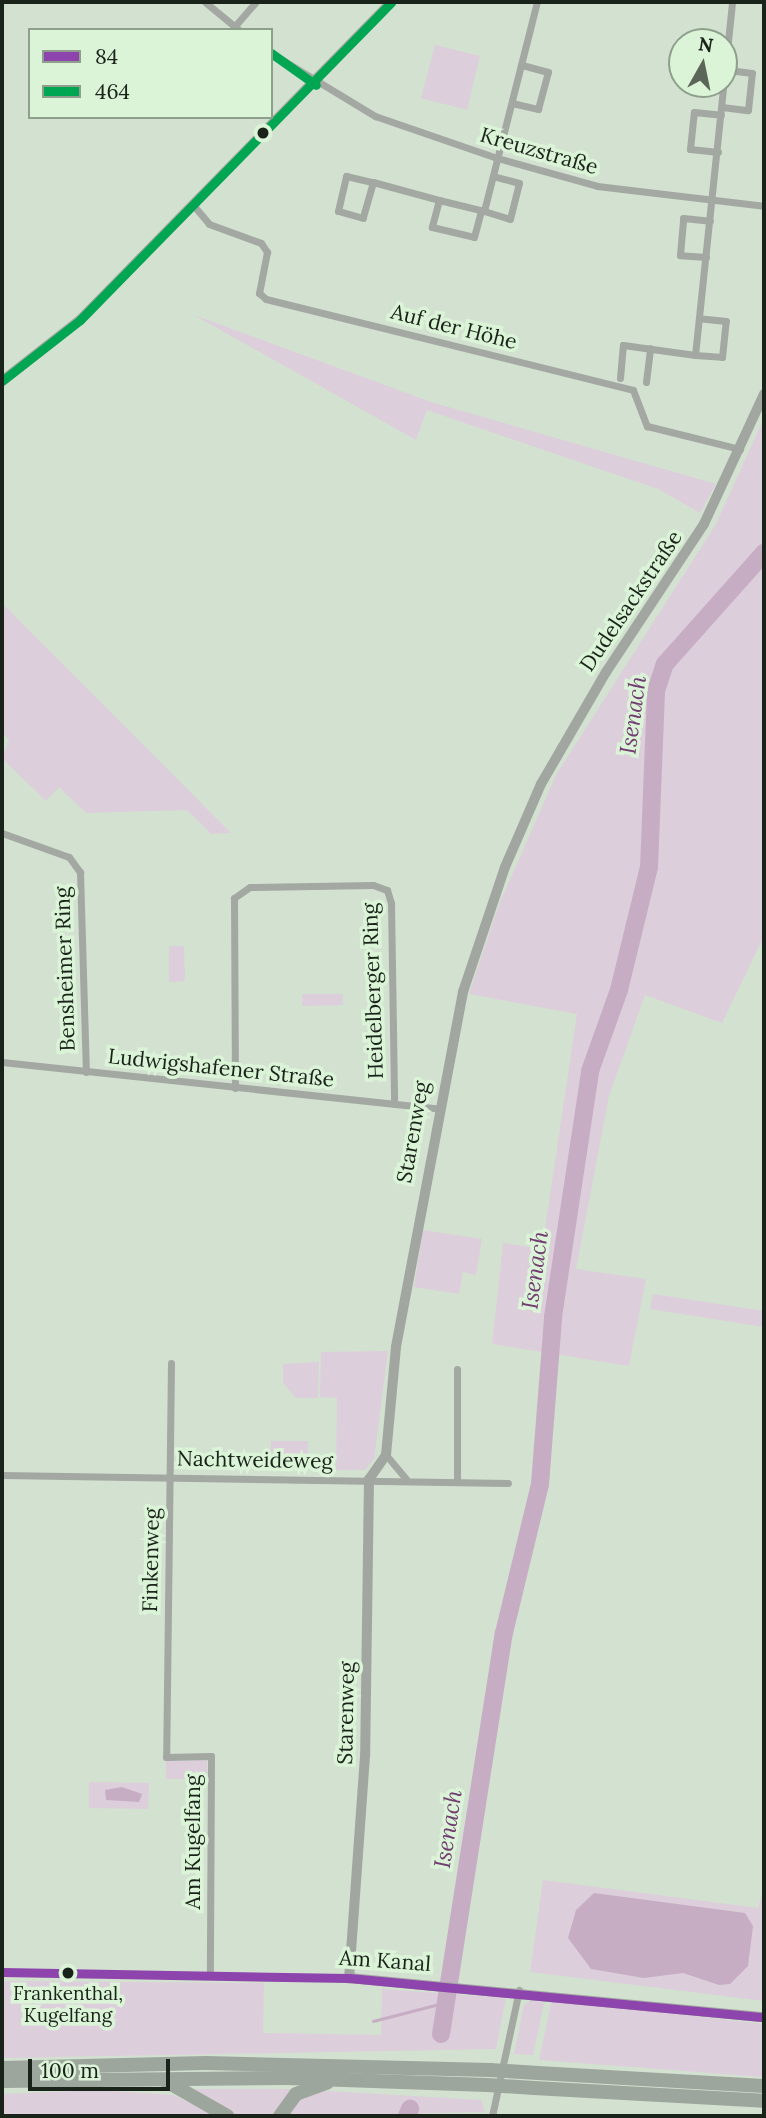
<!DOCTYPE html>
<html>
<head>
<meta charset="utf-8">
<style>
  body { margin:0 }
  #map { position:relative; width:766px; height:2118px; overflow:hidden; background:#d3e1d1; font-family:Lora,serif }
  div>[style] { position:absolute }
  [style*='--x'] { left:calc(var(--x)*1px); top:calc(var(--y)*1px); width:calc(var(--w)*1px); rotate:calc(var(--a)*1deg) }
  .green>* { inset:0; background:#ddcedb }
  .water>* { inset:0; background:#c6adc4 }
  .stream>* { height:2.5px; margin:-1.25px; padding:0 1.25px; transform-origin:1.25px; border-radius:1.25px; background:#c6adc4 }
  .river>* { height:18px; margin:-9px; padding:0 9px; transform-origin:9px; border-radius:9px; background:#c6adc4 }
  .street>* { height:7px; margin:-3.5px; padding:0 3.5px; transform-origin:3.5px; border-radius:3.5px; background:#a3a8a2 }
  .secondary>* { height:10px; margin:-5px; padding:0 5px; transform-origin:5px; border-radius:5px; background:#a1a7a0 }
  .highway>* { height:14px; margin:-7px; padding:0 7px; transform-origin:7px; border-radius:7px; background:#9da69c }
  .highway-bridge>* { height:14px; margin:-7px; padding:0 7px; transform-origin:7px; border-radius:7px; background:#9da69c }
  .bus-1>* { height:9px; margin:-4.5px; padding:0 4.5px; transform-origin:4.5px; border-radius:4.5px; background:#8e44ad }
  .bus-2>* { height:9px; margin:-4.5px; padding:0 4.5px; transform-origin:4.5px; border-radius:4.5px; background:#00a651 }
  .dots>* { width:19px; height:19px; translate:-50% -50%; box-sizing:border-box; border:4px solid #dbf4d8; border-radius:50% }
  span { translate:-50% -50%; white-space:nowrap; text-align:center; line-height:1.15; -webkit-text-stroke:7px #dbf4d8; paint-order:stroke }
  .bus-label { font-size:19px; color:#1a2319 }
  .street-label { font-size:21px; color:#1a2319 }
  .water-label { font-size:23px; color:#723d71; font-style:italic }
  .frame { position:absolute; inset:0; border:4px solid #1a2319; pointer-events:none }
  .legend { position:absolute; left:28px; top:28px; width:245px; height:91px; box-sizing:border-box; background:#dbf4d8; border:2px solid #8ea08c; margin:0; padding:9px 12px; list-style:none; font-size:21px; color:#1a2319 }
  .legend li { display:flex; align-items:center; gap:14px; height:35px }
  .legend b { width:35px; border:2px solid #8ea08c }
  .north { position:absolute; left:668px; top:28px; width:70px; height:70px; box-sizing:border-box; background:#dbf4d8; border:2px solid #8ea08c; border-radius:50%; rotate:9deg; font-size:19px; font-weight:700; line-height:28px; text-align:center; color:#1a2319 }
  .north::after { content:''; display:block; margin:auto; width:24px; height:32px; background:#5b6659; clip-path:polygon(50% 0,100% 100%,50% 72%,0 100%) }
  .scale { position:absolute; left:28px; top:2059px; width:142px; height:32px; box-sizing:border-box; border:4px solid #1a2319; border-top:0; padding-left:9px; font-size:21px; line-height:24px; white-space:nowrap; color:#1a2319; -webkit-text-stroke:5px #dbf4d8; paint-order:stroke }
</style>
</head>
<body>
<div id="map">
  <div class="green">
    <div style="clip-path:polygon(435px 45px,480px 56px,467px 110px,421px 98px)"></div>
    <div style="clip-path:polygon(194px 315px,431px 402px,716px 484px,700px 513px,658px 489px,427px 410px,416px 440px)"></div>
    <div style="clip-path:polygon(764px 418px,764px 936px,722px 1023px,645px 995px,609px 1096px,576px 1269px,646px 1279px,629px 1366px,492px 1344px,503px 1243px,542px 1249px,577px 1014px,469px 994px,498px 907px,556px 775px,716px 524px)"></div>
    <div style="clip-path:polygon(2px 603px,231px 833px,211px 834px,187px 810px,86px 813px,59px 787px,46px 801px,2px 758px,9px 740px,2px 732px)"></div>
    <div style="clip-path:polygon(169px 946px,184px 946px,185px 981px,169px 982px)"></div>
    <div style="clip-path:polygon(302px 994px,343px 994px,343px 1005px,302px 1006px)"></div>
    <div style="clip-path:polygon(423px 1230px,482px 1239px,476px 1275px,463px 1272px,459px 1294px,414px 1287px)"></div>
    <div style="clip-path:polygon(653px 1294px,764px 1311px,764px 1327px,650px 1309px)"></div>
    <div style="clip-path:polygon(388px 1351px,374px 1459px,365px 1470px,336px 1470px,337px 1398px,320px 1397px,321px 1352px)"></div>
    <div style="clip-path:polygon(319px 1362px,318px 1398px,296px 1398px,283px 1383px,283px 1364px)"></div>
    <div style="clip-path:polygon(271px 1441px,308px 1441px,307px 1467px,270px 1467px)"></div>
    <div style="clip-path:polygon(207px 1760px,207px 1779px,166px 1779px,166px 1761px)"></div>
    <div style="clip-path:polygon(89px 1782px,149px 1783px,148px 1809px,89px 1808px)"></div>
    <div style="clip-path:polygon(543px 1880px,758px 1908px,764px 1886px,764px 2001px,530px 1972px)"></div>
    <div style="clip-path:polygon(2px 1981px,264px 1983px,263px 2033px,381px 2035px,382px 1989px,506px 1998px,496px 2049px,2px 2058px)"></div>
    <div style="clip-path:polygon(531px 2000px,544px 2003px,533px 2055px,514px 2054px,524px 2005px)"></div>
    <div style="clip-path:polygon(552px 2000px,764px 2024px,764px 2077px,539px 2060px)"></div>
    <div style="clip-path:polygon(190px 2089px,294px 2089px,275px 2116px,234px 2116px)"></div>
    <div style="clip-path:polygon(96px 2090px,173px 2095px,217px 2116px,2px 2116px,2px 2094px)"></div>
    <div style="clip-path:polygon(327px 2091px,481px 2100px,485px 2112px,286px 2116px,303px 2094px)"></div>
  </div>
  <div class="water">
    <div style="clip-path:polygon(122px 1787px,142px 1794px,139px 1802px,106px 1800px,105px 1790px)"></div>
    <div style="clip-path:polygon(594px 1893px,745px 1913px,753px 1926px,748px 1966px,730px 1984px,719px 1985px,683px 1973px,644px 1978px,591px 1969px,568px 1938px,576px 1910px)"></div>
  </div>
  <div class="stream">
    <div style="--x:373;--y:2021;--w:76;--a:-14.4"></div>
  </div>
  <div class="river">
    <div style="--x:441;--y:2034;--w:406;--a:-81.1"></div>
    <div style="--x:504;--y:1633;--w:153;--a:-76.4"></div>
    <div style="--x:540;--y:1484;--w:168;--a:-85.5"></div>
    <div style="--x:553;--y:1317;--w:249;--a:-81.4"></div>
    <div style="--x:590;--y:1071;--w:86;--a:-70.3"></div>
    <div style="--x:619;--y:990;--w:127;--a:-76.3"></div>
    <div style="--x:649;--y:867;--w:176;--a:-87.7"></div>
    <div style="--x:656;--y:691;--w:28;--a:-72"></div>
    <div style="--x:665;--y:664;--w:149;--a:-48.3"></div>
    <div style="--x:407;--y:2116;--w:8;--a:-67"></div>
  </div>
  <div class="street">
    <div style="--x:205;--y:2;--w:44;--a:39.5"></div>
    <div style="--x:234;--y:27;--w:33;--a:-49"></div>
    <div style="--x:271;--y:53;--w:122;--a:31.2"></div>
    <div style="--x:375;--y:116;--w:129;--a:19"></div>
    <div style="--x:497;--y:158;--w:104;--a:15.6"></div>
    <div style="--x:597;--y:186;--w:168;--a:6.8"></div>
    <div style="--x:512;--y:103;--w:27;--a:13"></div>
    <div style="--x:538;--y:109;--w:38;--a:-75"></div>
    <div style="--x:548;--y:72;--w:28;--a:-165"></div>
    <div style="--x:722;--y:107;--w:26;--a:7"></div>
    <div style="--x:748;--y:110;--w:37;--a:-84"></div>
    <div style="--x:752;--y:73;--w:26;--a:-173"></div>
    <div style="--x:718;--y:152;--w:28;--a:-174"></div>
    <div style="--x:690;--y:149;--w:37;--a:-84"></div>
    <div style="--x:694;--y:112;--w:27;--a:6"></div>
    <div style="--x:373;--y:182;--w:37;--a:106"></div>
    <div style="--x:363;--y:218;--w:26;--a:-164"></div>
    <div style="--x:338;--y:211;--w:36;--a:-77"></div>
    <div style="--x:346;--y:176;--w:28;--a:13"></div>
    <div style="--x:373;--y:182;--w:68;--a:15.3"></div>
    <div style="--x:439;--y:200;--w:46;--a:13.7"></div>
    <div style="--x:484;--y:211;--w:27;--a:17"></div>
    <div style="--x:510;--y:219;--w:37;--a:-76"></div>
    <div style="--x:519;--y:183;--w:27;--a:-165"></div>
    <div style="--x:439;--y:200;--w:28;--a:105"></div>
    <div style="--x:432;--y:227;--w:43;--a:13.4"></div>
    <div style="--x:474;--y:237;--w:27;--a:-75"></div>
    <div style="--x:194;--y:206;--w:23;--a:50"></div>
    <div style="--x:209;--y:224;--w:55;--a:20.1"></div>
    <div style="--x:261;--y:243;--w:11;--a:56"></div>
    <div style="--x:267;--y:252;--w:42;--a:101"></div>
    <div style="--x:259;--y:293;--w:9;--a:41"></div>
    <div style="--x:266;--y:299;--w:378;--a:13.9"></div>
    <div style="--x:633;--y:390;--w:39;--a:69"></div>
    <div style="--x:647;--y:426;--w:96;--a:13.9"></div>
    <div style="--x:484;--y:211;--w:216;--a:-75.8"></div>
    <div style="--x:706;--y:257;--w:26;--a:-176"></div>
    <div style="--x:680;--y:255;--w:37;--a:-85"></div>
    <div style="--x:683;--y:218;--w:27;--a:6"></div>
    <div style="--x:695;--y:355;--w:27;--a:4"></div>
    <div style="--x:722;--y:357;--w:36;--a:-84"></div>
    <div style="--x:726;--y:321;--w:27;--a:-174"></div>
    <div style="--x:620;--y:378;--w:33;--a:-85"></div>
    <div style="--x:623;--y:345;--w:73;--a:7.9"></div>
    <div style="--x:695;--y:355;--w:355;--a:-84"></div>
    <div style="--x:646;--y:382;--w:34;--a:-83"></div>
    <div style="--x:2;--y:833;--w:71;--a:19.7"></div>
    <div style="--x:69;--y:857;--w:19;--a:54"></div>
    <div style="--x:80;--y:872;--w:200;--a:88.3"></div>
    <div style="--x:2;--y:1062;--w:436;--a:6.1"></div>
    <div style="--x:235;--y:1088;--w:190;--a:-90.3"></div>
    <div style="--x:234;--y:898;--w:19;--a:-35"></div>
    <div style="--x:250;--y:887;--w:123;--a:-0.9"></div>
    <div style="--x:373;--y:885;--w:15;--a:20"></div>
    <div style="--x:387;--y:890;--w:14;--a:73"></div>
    <div style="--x:391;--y:903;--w:201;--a:89.1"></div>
    <div style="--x:171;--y:1363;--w:394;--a:90.7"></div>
    <div style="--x:166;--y:1757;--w:45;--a:-1.3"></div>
    <div style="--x:211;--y:1756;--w:218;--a:90.3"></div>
    <div style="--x:386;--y:1455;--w:31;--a:50"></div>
    <div style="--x:2;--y:1475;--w:506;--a:0.91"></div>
    <div style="--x:457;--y:1480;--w:111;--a:-90"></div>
    <div style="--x:2;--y:1972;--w:347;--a:1"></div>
    <div style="--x:492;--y:2116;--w:129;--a:-77.9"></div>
  </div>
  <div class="secondary">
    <div style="--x:2;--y:381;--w:99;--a:-38"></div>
    <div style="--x:80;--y:320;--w:445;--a:-45.6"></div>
    <div style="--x:764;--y:394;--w:143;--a:114.8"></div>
    <div style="--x:704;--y:524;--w:178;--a:123.5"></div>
    <div style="--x:606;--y:672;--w:129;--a:120.1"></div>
    <div style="--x:541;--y:784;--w:90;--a:113.4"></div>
    <div style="--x:505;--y:867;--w:132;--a:108.6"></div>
    <div style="--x:463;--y:992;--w:361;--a:100.7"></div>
    <div style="--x:396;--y:1347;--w:108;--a:95.3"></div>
    <div style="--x:386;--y:1455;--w:29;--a:125"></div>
    <div style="--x:369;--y:1479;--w:277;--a:90.8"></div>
    <div style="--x:365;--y:1756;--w:223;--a:94.1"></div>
    <div style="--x:349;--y:1978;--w:417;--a:5.4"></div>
  </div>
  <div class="highway">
    <div style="--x:2;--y:2068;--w:204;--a:-1.4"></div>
    <div style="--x:206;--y:2063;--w:284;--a:1.4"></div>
    <div style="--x:538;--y:2073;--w:226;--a:3.3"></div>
    <div style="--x:164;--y:2080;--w:73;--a:29.7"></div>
    <div style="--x:2;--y:2081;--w:285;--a:-0.6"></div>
    <div style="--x:287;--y:2078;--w:200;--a:2"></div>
    <div style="--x:534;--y:2088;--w:230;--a:3.2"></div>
    <div style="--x:280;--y:2116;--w:27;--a:-54"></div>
    <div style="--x:296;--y:2094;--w:33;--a:-20"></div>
  </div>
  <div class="highway-bridge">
    <div style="--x:490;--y:2070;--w:48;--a:3.6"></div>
    <div style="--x:487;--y:2085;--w:47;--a:3.7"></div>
  </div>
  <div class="bus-1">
    <div style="--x:2;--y:1972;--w:347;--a:1"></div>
    <div style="--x:349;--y:1978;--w:417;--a:5.4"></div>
  </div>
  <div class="bus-2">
    <div style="--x:271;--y:53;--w:55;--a:35.4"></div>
    <div style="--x:2;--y:381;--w:99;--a:-38"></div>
    <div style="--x:80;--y:320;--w:445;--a:-45.6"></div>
  </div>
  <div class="dots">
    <div style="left:263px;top:133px;background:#1a2319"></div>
    <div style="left:68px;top:1973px;background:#1a2319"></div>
  </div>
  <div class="bus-label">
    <span style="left:68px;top:2005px">Frankenthal,<br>Kugelfang</span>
  </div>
  <div class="street-label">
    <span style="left:539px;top:151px;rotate:16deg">Kreuzstraße</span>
    <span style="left:454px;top:327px;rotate:14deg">Auf der Höhe</span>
    <span style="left:631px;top:601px;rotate:-56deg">Dudelsackstraße</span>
    <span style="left:65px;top:969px;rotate:-92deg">Bensheimer Ring</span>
    <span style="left:373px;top:991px;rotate:-92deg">Heidelberger Ring</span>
    <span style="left:221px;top:1068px;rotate:6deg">Ludwigshafener Straße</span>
    <span style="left:413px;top:1132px;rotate:-80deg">Starenweg</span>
    <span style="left:255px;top:1460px;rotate:1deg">Nachtweideweg</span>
    <span style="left:151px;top:1560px;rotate:-89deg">Finkenweg</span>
    <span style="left:346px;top:1713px;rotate:-89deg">Starenweg</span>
    <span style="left:193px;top:1842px;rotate:-90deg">Am Kugelfang</span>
    <span style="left:385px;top:1961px;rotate:4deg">Am Kanal</span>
  </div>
  <div class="water-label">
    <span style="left:633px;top:715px;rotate:-82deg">Isenach</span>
    <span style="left:535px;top:1270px;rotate:-82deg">Isenach</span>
    <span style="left:448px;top:1829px;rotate:-81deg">Isenach</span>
  </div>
  <div class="frame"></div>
  <ul class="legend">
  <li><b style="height:9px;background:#8e44ad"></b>84</li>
  <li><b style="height:9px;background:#00a651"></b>464</li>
  </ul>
  <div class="north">N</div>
  <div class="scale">100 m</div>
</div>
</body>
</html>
